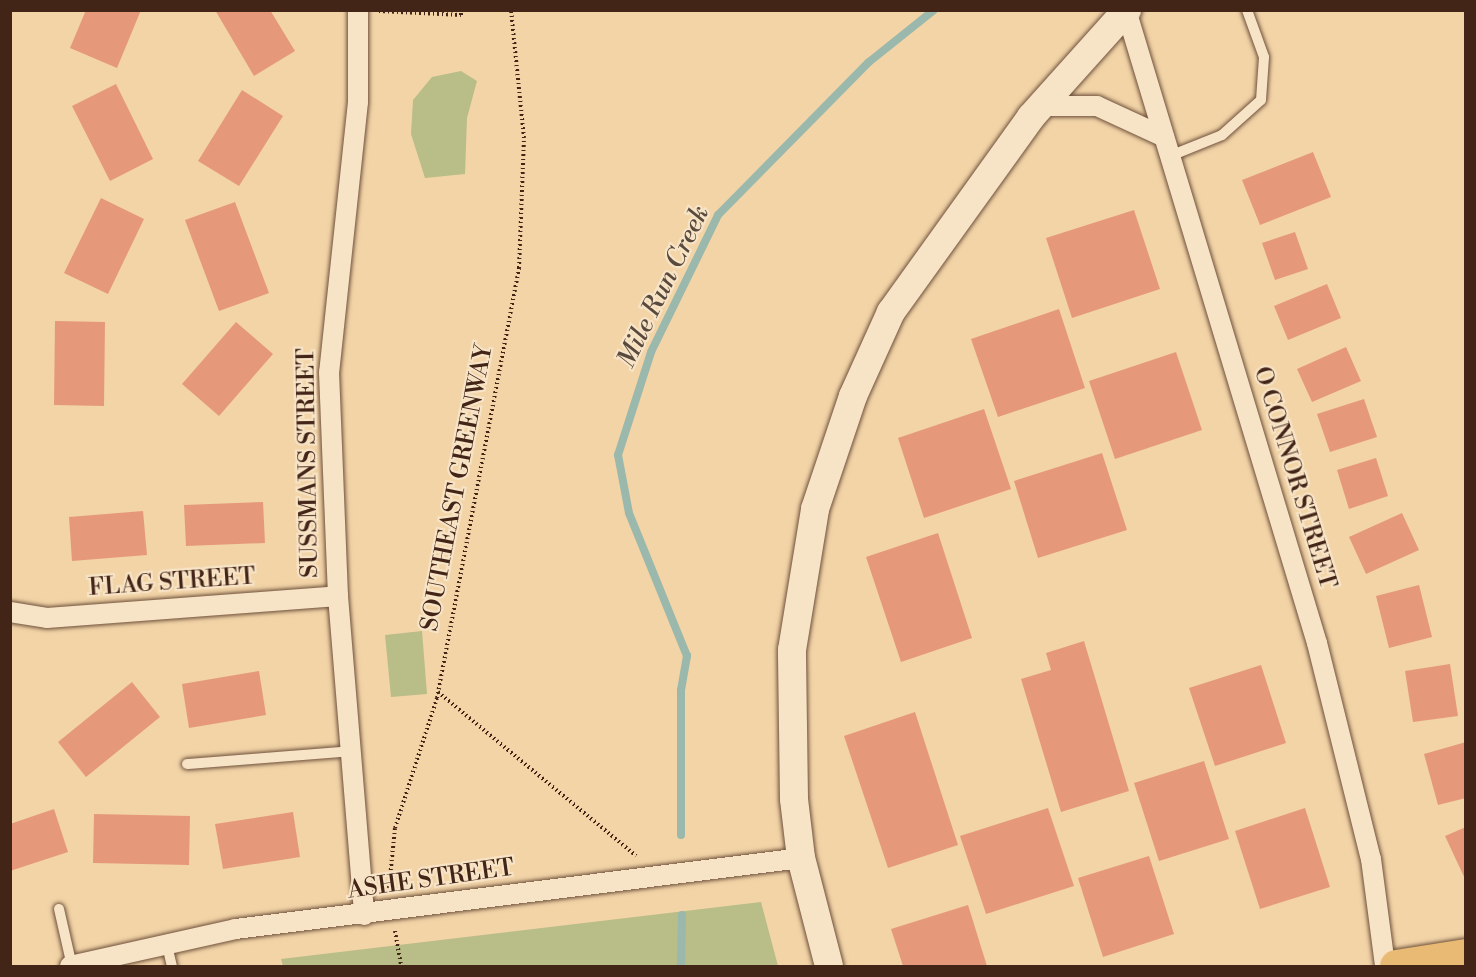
<!DOCTYPE html>
<html>
<head>
<meta charset="utf-8">
<style>
  body { margin:0 }
  #map { position:relative; width:1476px; height:977px; overflow:hidden; background:#f2d4a7; font-family:"Libre Bodoni",serif }
  div>[style] { position:absolute }
  [style*='--x'] { left:calc(var(--x)*1px); top:calc(var(--y)*1px); width:calc(var(--w)*1px); rotate:calc(var(--a)*1deg) }
  .green>* { inset:0; background:#b9bd88 }
  .stream>* { height:8px; margin:-4px; padding:0 4px; transform-origin:4px; border-radius:4px; background:#9bb8ac }
  .building>* { inset:0; background:#e6997a }
  .path>* { height:4px; margin-top:-2px; transform-origin:0; background:repeating-linear-gradient(90deg,#432518 0 1.5px,transparent 0 4.5px) }
  .roads { filter:drop-shadow(0 0 2px #6f513c) drop-shadow(0 0 2px #6f513c) }
  .service>* { height:10px; margin:-5px; padding:0 5px; transform-origin:5px; border-radius:5px; background:#f7e3c6 }
  .minor>* { height:20px; margin:-10px; padding:0 10px; transform-origin:10px; border-radius:10px; background:#f7e3c6 }
  .secondary>* { height:28px; margin:-14px; padding:0 14px; transform-origin:14px; border-radius:14px; background:#f7e3c6 }
  .primary>* { height:32px; margin:-16px; padding:0 16px; transform-origin:16px; border-radius:16px; background:#e9ba74 }
  span { translate:-50% -50%; white-space:nowrap; text-align:center; line-height:1.15; -webkit-text-stroke:4.5px #f7e3c6; paint-order:stroke }
  .street-label { font-size:24px; color:#432518 }
  .water-label { font-size:26px; color:#594a3d; font-style:italic }
  .frame { position:absolute; inset:0; border:12px solid #432518; pointer-events:none }
</style>
</head>
<body>
<div id="map">
  <div class="green">
    <div style="clip-path:polygon(461px 71px,477px 81px,467px 118px,465px 174px,425px 178px,411px 134px,413px 100px,432px 77px)"></div>
    <div style="clip-path:polygon(422px 631px,427px 694px,391px 697px,385px 635px)"></div>
    <div style="clip-path:polygon(761px 902px,778px 966px,283px 966px,281px 959px)"></div>
  </div>
  <div class="stream">
    <div style="--x:681;--y:835;--w:145;--a:-90"></div>
    <div style="--x:681;--y:690;--w:35;--a:-80"></div>
    <div style="--x:687;--y:656;--w:154;--a:-112.1"></div>
    <div style="--x:629;--y:513;--w:59;--a:-100.7"></div>
    <div style="--x:618;--y:455;--w:108;--a:-72.2"></div>
    <div style="--x:651;--y:352;--w:153;--a:-63.9"></div>
    <div style="--x:718;--y:215;--w:215;--a:-45.4"></div>
    <div style="--x:869;--y:62;--w:83;--a:-38.7"></div>
    <div style="--x:681;--y:966;--w:51;--a:-88.9"></div>
  </div>
  <div class="building">
    <div style="clip-path:polygon(86px 10px,141px 10px,117px 68px,70px 48px)"></div>
    <div style="clip-path:polygon(215px 10px,270px 10px,295px 51px,254px 76px)"></div>
    <div style="clip-path:polygon(116px 84px,153px 159px,110px 181px,72px 106px)"></div>
    <div style="clip-path:polygon(242px 90px,283px 116px,239px 186px,198px 161px)"></div>
    <div style="clip-path:polygon(1313px 152px,1331px 197px,1260px 225px,1242px 180px)"></div>
    <div style="clip-path:polygon(101px 198px,144px 219px,108px 294px,64px 273px)"></div>
    <div style="clip-path:polygon(235px 202px,269px 293px,219px 311px,185px 220px)"></div>
    <div style="clip-path:polygon(1134px 210px,1160px 289px,1072px 318px,1046px 238px)"></div>
    <div style="clip-path:polygon(1295px 232px,1308px 269px,1275px 280px,1262px 243px)"></div>
    <div style="clip-path:polygon(1327px 284px,1341px 318px,1288px 340px,1274px 306px)"></div>
    <div style="clip-path:polygon(1059px 309px,1085px 388px,998px 417px,971px 339px)"></div>
    <div style="clip-path:polygon(55px 321px,105px 322px,104px 406px,54px 405px)"></div>
    <div style="clip-path:polygon(236px 322px,273px 354px,219px 416px,182px 384px)"></div>
    <div style="clip-path:polygon(1346px 347px,1361px 381px,1312px 402px,1297px 369px)"></div>
    <div style="clip-path:polygon(1176px 352px,1202px 430px,1115px 459px,1089px 381px)"></div>
    <div style="clip-path:polygon(1364px 399px,1377px 437px,1330px 452px,1317px 414px)"></div>
    <div style="clip-path:polygon(984px 409px,1011px 489px,924px 518px,898px 438px)"></div>
    <div style="clip-path:polygon(1102px 453px,1127px 530px,1038px 558px,1014px 481px)"></div>
    <div style="clip-path:polygon(1376px 458px,1388px 496px,1349px 509px,1337px 470px)"></div>
    <div style="clip-path:polygon(263px 502px,265px 543px,186px 546px,184px 505px)"></div>
    <div style="clip-path:polygon(143px 511px,147px 555px,72px 561px,69px 517px)"></div>
    <div style="clip-path:polygon(1402px 513px,1419px 550px,1366px 574px,1349px 537px)"></div>
    <div style="clip-path:polygon(938px 533px,972px 638px,901px 662px,866px 557px)"></div>
    <div style="clip-path:polygon(1419px 585px,1432px 637px,1389px 648px,1376px 596px)"></div>
    <div style="clip-path:polygon(1084px 641px,1129px 791px,1061px 812px,1021px 679px,1051px 670px,1046px 653px)"></div>
    <div style="clip-path:polygon(1450px 664px,1458px 716px,1413px 722px,1405px 671px)"></div>
    <div style="clip-path:polygon(1261px 665px,1286px 743px,1215px 766px,1189px 688px)"></div>
    <div style="clip-path:polygon(259px 671px,266px 715px,189px 728px,182px 684px)"></div>
    <div style="clip-path:polygon(132px 682px,160px 717px,86px 777px,58px 742px)"></div>
    <div style="clip-path:polygon(915px 712px,958px 845px,888px 868px,844px 736px)"></div>
    <div style="clip-path:polygon(1466px 742px,1466px 798px,1438px 805px,1424px 754px)"></div>
    <div style="clip-path:polygon(1204px 761px,1229px 839px,1159px 861px,1134px 783px)"></div>
    <div style="clip-path:polygon(1048px 808px,1074px 886px,986px 914px,960px 836px)"></div>
    <div style="clip-path:polygon(1305px 808px,1330px 887px,1260px 909px,1235px 831px)"></div>
    <div style="clip-path:polygon(54px 809px,68px 852px,10px 871px,10px 824px)"></div>
    <div style="clip-path:polygon(293px 812px,300px 857px,223px 869px,215px 824px)"></div>
    <div style="clip-path:polygon(94px 814px,190px 816px,189px 865px,93px 863px)"></div>
    <div style="clip-path:polygon(1466px 827px,1466px 881px,1445px 836px)"></div>
    <div style="clip-path:polygon(1149px 856px,1174px 934px,1103px 957px,1078px 878px)"></div>
    <div style="clip-path:polygon(968px 905px,987px 966px,903px 966px,891px 929px)"></div>
  </div>
  <div class="path">
    <div style="--x:379;--y:11;--w:82;--a:2.8"></div>
    <div style="--x:461;--y:15;--w:5;--a:-90"></div>
    <div style="--x:438;--y:692;--w:257;--a:39.6"></div>
    <div style="--x:389;--y:888;--w:60;--a:-84.3"></div>
    <div style="--x:395;--y:828;--w:137;--a:-72.1"></div>
    <div style="--x:437;--y:698;--w:438;--a:-79.2"></div>
    <div style="--x:519;--y:268;--w:130;--a:-87.8"></div>
    <div style="--x:524;--y:138;--w:129;--a:-95.8"></div>
    <div style="--x:395;--y:931;--w:36;--a:80"></div>
  </div>
  <div class="roads">
    <div class="service">
      <div style="--x:1170;--y:156;--w:56;--a:-22"></div>
      <div style="--x:1222;--y:135;--w:52;--a:-41.9"></div>
      <div style="--x:1261;--y:100;--w:43;--a:-86"></div>
      <div style="--x:1264;--y:57;--w:50;--a:-109.9"></div>
      <div style="--x:187;--y:764;--w:165;--a:-4.5"></div>
      <div style="--x:59;--y:909;--w:58;--a:77.2"></div>
      <div style="--x:167;--y:945;--w:22;--a:77"></div>
    </div>
    <div class="minor">
      <div style="--x:358;--y:10;--w:92;--a:90"></div>
      <div style="--x:358;--y:102;--w:272;--a:96.1"></div>
      <div style="--x:329;--y:372;--w:224;--a:87.7"></div>
      <div style="--x:338;--y:596;--w:320;--a:85.3"></div>
      <div style="--x:1126;--y:10;--w:661;--a:73.21"></div>
      <div style="--x:1317;--y:643;--w:223;--a:76"></div>
      <div style="--x:1371;--y:859;--w:108;--a:82.5"></div>
      <div style="--x:1041;--y:106;--w:56;--a:0"></div>
      <div style="--x:1097;--y:106;--w:74;--a:24.8"></div>
      <div style="--x:10;--y:612;--w:37;--a:9"></div>
      <div style="--x:47;--y:618;--w:292;--a:-4.3"></div>
      <div style="--x:70;--y:966;--w:170;--a:-12.6"></div>
      <div style="--x:236;--y:929;--w:569;--a:-7.16"></div>
    </div>
    <div class="secondary">
      <div style="--x:829;--y:966;--w:112;--a:-104.5"></div>
      <div style="--x:801;--y:858;--w:59;--a:-96.8"></div>
      <div style="--x:794;--y:799;--w:149;--a:-90.8"></div>
      <div style="--x:792;--y:650;--w:143;--a:-80.7"></div>
      <div style="--x:815;--y:509;--w:119;--a:-71.4"></div>
      <div style="--x:853;--y:396;--w:92;--a:-65.7"></div>
      <div style="--x:891;--y:312;--w:240;--a:-54.3"></div>
      <div style="--x:1031;--y:117;--w:144;--a:-48.1"></div>
    </div>
    <div class="primary">
      <div style="--x:1396;--y:966;--w:71;--a:-8.9"></div>
    </div>
  </div>
  <div class="street-label">
    <span style="left:309px;top:463px;rotate:-91deg">SUSSMANS STREET</span>
    <span style="left:1294px;top:478px;rotate:73deg">O CONNOR STREET</span>
    <span style="left:458px;top:488px;rotate:-79deg">SOUTHEAST GREENWAY</span>
    <span style="left:172px;top:583px;rotate:-4deg">FLAG STREET</span>
    <span style="left:431px;top:880px;rotate:-8deg">ASHE STREET</span>
  </div>
  <div class="water-label">
    <span style="left:664px;top:287px;rotate:-64deg">Mile Run Creek</span>
  </div>
  <div class="frame"></div>
</div>
</body>
</html>
